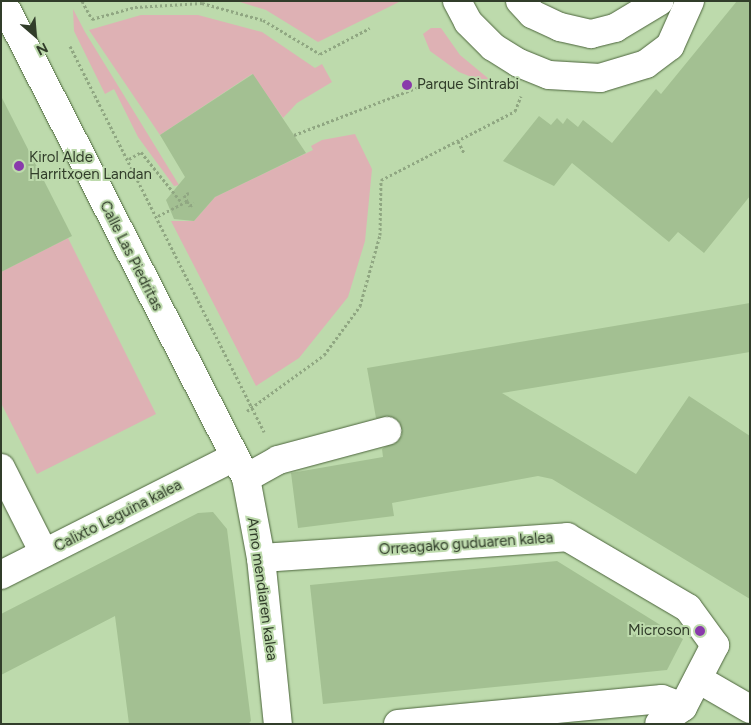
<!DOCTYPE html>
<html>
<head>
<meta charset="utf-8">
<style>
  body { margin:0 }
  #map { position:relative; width:751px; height:725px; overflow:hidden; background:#bddaac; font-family:Figtree,sans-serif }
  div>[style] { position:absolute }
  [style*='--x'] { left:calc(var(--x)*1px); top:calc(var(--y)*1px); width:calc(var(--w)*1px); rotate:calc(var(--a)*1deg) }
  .green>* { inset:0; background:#deb1b4 }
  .building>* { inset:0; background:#a3c092 }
  .path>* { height:3px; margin-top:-1.5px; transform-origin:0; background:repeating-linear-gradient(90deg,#90a782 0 2.5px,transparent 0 5px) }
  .roads { filter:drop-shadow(0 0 1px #4c653c) drop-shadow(0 0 1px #4c653c) }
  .street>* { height:28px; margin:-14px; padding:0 14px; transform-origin:14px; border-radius:14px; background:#fff }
  .secondary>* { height:28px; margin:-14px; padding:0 14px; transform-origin:14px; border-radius:14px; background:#fff }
  .dots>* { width:14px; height:14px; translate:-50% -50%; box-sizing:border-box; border:2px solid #bddaac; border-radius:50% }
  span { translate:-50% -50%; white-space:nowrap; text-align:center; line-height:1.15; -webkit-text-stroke:4px #bddaac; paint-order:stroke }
  .poi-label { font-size:15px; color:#313d2a }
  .left { translate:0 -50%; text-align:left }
  .right { translate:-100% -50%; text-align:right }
  .street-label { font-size:15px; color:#313d2a }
  .frame { position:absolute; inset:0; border:2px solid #313d2a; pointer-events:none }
  .north { position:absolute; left:10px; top:10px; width:50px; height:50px; -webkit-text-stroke:4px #bddaac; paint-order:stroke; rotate:153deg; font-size:14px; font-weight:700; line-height:20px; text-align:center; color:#313d2a }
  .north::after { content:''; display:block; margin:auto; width:18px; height:22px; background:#313d2a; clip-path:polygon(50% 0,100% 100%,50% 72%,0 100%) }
</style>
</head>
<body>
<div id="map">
  <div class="green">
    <div style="clip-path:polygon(237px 1px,401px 1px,318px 42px,266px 10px)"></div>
    <div style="clip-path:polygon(73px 9px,85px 32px,179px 185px,174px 186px,138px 137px,114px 89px,105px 94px,74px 31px)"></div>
    <div style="clip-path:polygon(141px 15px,198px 15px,262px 32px,315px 68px,322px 64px,332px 82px,297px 103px,283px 118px,252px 74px,160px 135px,89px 30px)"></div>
    <div style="clip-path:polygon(441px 28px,460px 55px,501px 89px,459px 72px,430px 51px,423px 34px,431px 28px)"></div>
    <div style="clip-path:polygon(355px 134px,372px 169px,365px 241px,348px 297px,299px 358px,256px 386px,171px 221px,194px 221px,215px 197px,313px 150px,311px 146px,322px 140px)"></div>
    <div style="clip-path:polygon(68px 238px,156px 414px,37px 474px,1px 403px,1px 272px)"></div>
  </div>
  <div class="building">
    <div style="clip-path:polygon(737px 1px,750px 1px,750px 196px,704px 253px,678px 232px,669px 242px,572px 163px,554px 186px,503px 161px,539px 116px,551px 125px,557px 118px,563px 124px,567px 118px,578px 127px,583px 120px,612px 143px,656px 89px,661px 94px)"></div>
    <div style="clip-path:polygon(253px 74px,306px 153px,215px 197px,194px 221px,174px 219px,166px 200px,185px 177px,160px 135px)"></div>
    <div style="clip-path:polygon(1px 96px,72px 236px,1px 272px)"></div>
    <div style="clip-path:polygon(750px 303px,750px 352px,502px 393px,636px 474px,689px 396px,750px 436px,750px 599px,552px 479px,538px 476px,392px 503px,394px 516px,298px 528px,291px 473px,383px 457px,382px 449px,402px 436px,398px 420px,376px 418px,367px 368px)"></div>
    <div style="clip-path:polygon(213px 512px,227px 529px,251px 721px,248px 724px,129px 724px,115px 616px,1px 675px,1px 614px,198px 513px)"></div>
    <div style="clip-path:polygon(557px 561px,683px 639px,667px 670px,323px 704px,310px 585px)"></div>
  </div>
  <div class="path">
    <div style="--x:82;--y:1;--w:21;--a:61"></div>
    <div style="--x:92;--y:19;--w:45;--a:-15.6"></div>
    <div style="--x:135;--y:7;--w:67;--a:-3.4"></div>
    <div style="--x:202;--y:3;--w:63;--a:15.6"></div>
    <div style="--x:263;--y:20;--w:66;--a:30.8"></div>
    <div style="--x:320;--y:54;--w:56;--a:-27.5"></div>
    <div style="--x:70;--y:46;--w:432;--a:63.3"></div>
    <div style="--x:294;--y:135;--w:147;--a:-21.1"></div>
    <div style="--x:458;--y:141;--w:13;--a:63"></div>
    <div style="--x:129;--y:159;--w:14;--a:-30"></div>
    <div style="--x:141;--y:152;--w:65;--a:51.2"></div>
    <div style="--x:189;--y:193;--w:5;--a:158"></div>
    <div style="--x:184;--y:195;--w:7;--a:63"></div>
    <div style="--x:187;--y:201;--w:6;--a:59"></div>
    <div style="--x:190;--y:206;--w:5;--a:-37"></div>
    <div style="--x:158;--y:216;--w:33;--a:-27"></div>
    <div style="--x:247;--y:411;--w:95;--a:-36"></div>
    <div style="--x:324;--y:355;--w:61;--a:-53.7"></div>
    <div style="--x:360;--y:306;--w:74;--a:-74.3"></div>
    <div style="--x:380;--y:235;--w:55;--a:-89"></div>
    <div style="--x:381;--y:180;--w:151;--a:-27.2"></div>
    <div style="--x:515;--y:111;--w:16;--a:-68"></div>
  </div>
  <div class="roads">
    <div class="street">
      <div style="--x:2;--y:1;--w:536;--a:62.91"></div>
      <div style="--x:246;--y:478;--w:81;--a:79.4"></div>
      <div style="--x:261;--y:558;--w:167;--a:84.2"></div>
      <div style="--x:1;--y:468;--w:95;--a:63.2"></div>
      <div style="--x:246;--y:478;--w:37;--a:-29"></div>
      <div style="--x:278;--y:460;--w:113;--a:-14.9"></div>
      <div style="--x:261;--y:558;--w:307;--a:-3.9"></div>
      <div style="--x:567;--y:537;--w:140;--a:30.4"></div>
      <div style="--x:688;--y:608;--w:46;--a:53.9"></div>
      <div style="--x:715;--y:645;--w:70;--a:117.3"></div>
      <div style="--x:683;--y:707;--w:29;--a:145"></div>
      <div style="--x:1;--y:575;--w:262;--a:-26.8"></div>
      <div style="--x:698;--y:679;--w:60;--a:30"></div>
      <div style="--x:398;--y:724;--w:265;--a:-5.4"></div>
      <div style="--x:662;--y:699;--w:22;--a:21"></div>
    </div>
    <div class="secondary">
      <div style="--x:457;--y:1;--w:24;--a:62"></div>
      <div style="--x:468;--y:22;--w:35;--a:45"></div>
      <div style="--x:493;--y:47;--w:31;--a:32"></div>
      <div style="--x:519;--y:63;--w:32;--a:22"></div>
      <div style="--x:549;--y:75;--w:51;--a:3.4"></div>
      <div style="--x:600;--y:78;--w:48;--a:-16.9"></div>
      <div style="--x:646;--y:64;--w:30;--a:-37"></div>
      <div style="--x:670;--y:46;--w:49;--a:-66"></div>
      <div style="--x:520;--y:1;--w:18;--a:47"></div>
      <div style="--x:532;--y:14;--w:31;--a:25"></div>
      <div style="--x:560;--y:27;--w:32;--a:13"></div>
      <div style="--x:591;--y:34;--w:25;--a:-14"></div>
      <div style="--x:615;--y:28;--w:52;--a:-31"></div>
    </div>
  </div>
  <div class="dots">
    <div style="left:407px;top:85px;background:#893aab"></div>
    <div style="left:19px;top:166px;background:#893aab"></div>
    <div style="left:700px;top:631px;background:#893aab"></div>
  </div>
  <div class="poi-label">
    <span class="left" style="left:417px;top:85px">Parque Sintrabi</span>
    <span class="left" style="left:29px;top:166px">Kirol Alde<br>Harritxoen Landan</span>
    <span class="right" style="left:690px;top:631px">Microson</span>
  </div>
  <div class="street-label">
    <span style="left:131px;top:256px;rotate:63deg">Calle Las Piedritas</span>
    <span style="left:118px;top:516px;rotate:-27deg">Calixto Leguina kalea</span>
    <span style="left:466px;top:544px;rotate:-4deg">Orreagako guduaren kalea</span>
    <span style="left:262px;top:589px;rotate:82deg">Arno mendiaren kalea</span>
  </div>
  <div class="frame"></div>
  <div class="north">N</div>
</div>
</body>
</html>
